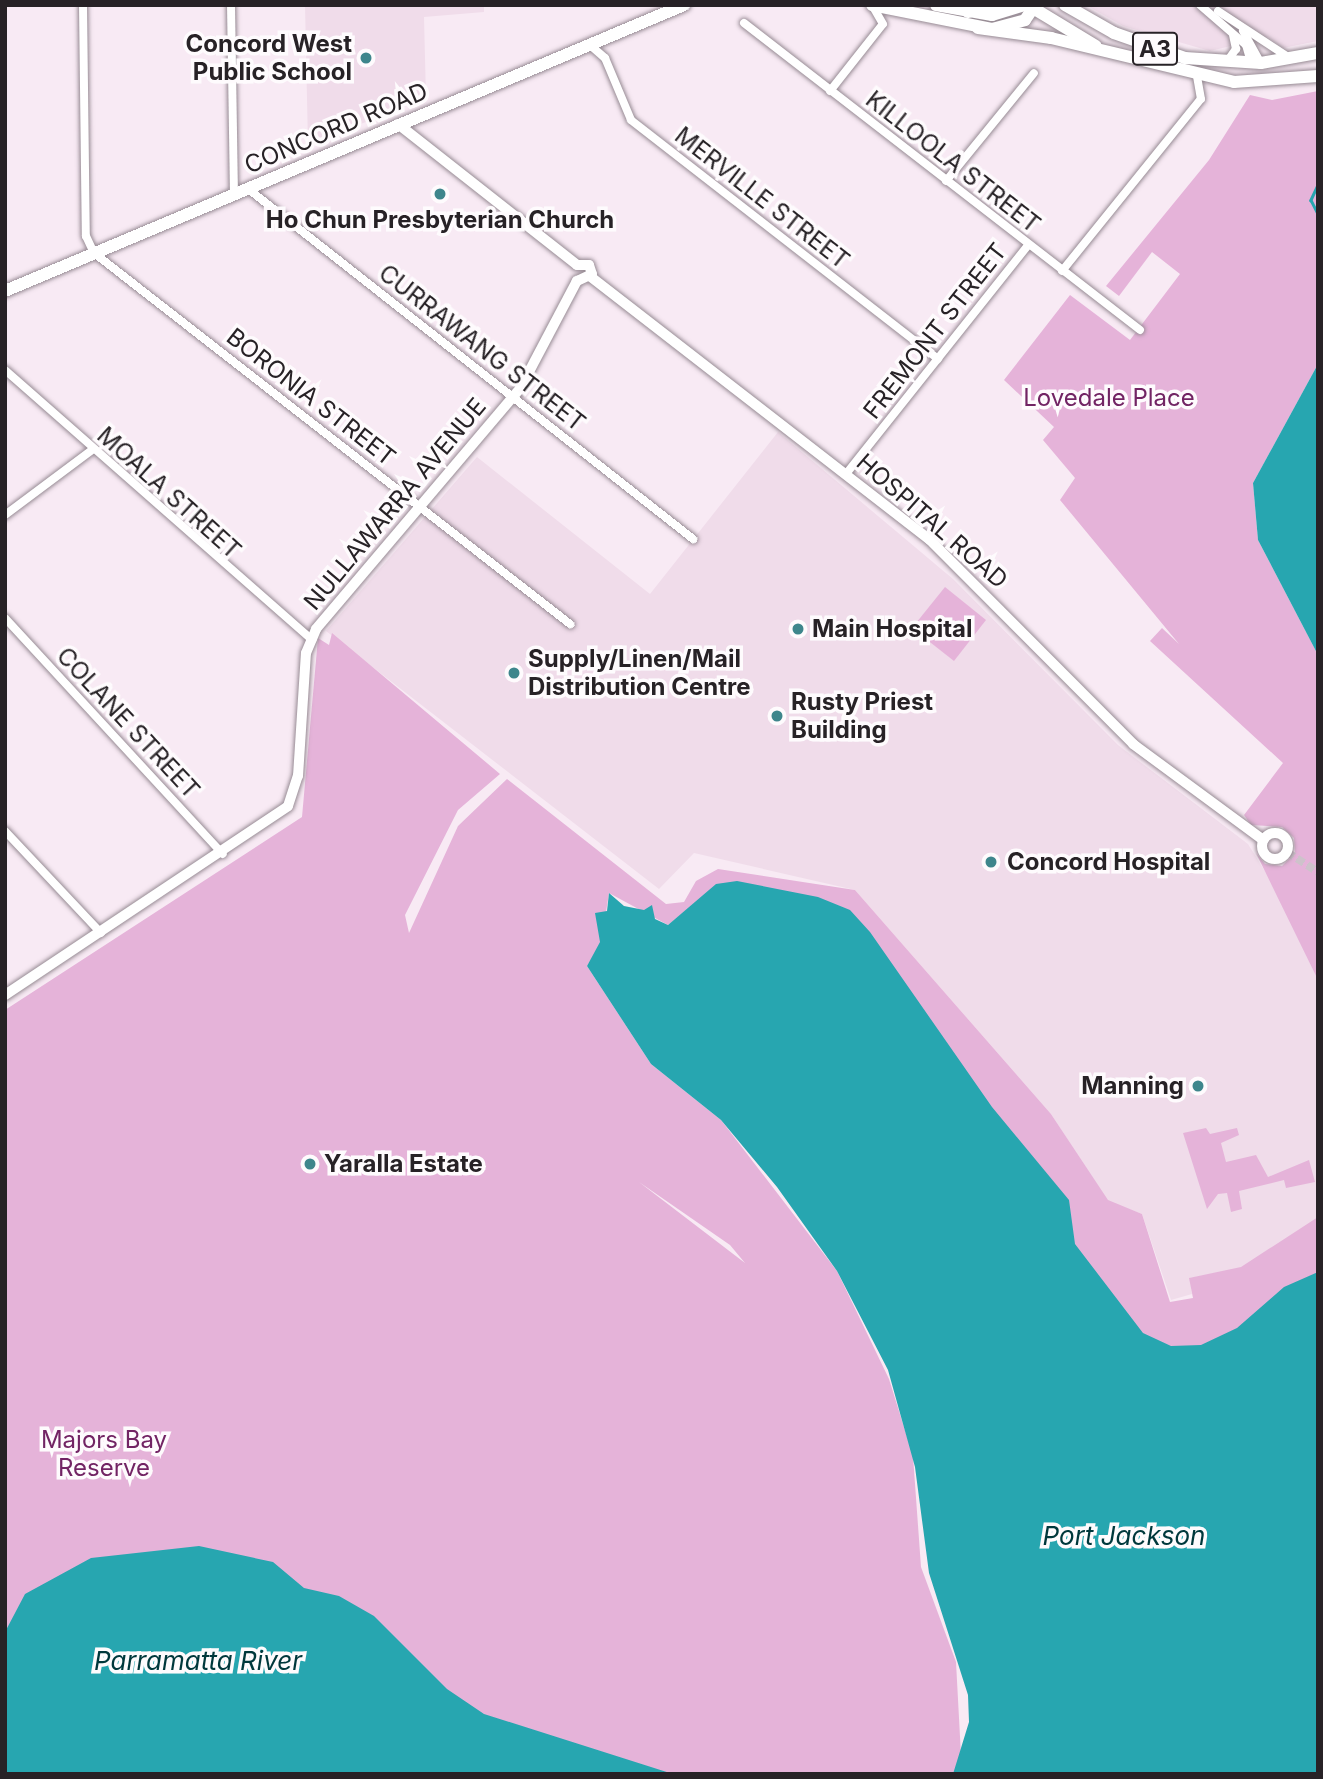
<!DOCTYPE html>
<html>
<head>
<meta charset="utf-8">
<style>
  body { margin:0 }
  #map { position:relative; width:1323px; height:1779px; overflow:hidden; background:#f8eaf4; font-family:Inter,sans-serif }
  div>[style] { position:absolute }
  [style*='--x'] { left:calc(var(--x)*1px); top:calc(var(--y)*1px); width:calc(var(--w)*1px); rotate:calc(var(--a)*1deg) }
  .built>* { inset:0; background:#f0dcea }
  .green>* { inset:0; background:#e5b3d9 }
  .water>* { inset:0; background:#27a6b0 }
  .stream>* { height:2.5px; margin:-1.25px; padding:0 1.25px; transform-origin:1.25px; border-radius:1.25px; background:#27a6b0 }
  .minor-tunnel>* { height:8px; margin-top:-4px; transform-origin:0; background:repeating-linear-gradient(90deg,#cec2cb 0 8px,transparent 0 12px) }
  .roads { filter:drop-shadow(0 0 2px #978b94) drop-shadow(0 0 2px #978b94) }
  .minor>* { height:8px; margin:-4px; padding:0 4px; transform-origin:4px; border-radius:4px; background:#fff }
  .tertiary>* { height:10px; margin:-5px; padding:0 5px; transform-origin:5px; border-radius:5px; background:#fff }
  .tertiary>.ring { margin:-5px; padding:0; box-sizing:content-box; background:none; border:10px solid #fff; border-radius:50% }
  .secondary>* { height:10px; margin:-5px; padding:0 5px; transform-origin:5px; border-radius:5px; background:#fff }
  .primary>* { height:12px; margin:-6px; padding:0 6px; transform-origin:6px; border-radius:6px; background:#fff }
  .trunk>* { height:12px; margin:-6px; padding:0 6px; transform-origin:6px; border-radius:6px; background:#fff }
  .dots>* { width:19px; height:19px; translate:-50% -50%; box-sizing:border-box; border:4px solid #fefbfd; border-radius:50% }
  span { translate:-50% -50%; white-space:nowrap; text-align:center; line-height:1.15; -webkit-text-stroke:7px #fefbfd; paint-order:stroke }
  .shield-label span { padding:2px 5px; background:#fefbfd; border:2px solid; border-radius:5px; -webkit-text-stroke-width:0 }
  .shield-label { font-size:23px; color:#272226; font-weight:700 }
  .poi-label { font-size:24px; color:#272226; font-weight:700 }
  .right { translate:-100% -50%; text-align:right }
  .left { translate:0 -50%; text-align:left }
  .street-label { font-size:24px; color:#272226 }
  .park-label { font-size:24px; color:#722464 }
  .water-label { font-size:26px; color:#00383c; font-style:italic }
  .frame { position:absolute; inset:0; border:7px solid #272226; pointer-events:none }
</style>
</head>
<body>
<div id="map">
  <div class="built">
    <div style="clip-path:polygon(305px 5px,484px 5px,484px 12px,424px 17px,426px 98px,308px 145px)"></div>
    <div style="clip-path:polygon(1086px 5px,1318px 5px,1318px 41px,1283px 48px,1268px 37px,1210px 51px,1123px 26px)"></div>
    <div style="clip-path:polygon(778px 432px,953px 579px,1118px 745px,1248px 844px,1273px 884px,1318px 980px,1318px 1221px,1241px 1268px,1190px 1278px,1192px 1294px,1171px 1300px,1142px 1214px,1108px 1201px,1051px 1114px,855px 890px,694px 853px,659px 889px,326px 631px,477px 457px,650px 594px)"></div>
  </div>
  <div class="green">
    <div style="clip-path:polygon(1318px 91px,1318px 364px,1253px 483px,1258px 540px,1318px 655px,1318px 980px,1256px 853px,1265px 864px,1282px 866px,1295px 853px,1294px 838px,1282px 827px,1251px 825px,1244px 815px,1283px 763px,1150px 641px,1162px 628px,1179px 644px,1060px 500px,1075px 478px,1043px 440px,1054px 427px,1004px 380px,1070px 295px,1130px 340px,1180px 274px,1152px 252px,1119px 296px,1106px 286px,1209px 160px,1250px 95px,1272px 100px)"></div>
    <div style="clip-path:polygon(945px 587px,986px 620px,954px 661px,912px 628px)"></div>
    <div style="clip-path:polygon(evenodd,332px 633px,500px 774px,458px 810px,405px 915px,409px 933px,458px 826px,507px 779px,666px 904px,684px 902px,696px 881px,718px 869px,855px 890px,1051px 1114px,1108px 1200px,1142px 1214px,1170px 1302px,1193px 1298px,1189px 1278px,1241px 1267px,1318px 1217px,1318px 1284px,1192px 1359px,1136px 1338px,696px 902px,668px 925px,609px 893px,601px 944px,587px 966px,651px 1064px,721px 1120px,837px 1271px,889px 1379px,913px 1456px,921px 1567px,956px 1662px,962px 1774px,621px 1774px,5px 1632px,5px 1010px,302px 817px,318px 638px,329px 645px,332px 633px,639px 1182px,730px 1245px,745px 1263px,639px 1182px)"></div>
    <div style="clip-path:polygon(1206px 1128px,1210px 1134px,1237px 1128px,1239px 1135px,1221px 1143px,1226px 1162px,1256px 1155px,1268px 1177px,1309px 1160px,1315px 1182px,1286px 1188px,1284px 1180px,1239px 1191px,1242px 1209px,1231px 1212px,1227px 1193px,1218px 1194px,1207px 1209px,1183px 1133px)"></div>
  </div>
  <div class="water">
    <div style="clip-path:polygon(1318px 364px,1318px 655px,1258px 540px,1253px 483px)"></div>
    <div style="clip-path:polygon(737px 881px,818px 897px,850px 910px,870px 932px,992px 1107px,1069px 1200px,1075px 1244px,1143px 1333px,1171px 1346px,1201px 1345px,1237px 1328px,1284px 1287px,1318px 1272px,1318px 1774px,953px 1774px,969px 1722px,968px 1695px,929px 1573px,915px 1467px,888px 1370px,837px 1271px,777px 1187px,721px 1120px,651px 1064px,587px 966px,600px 942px,595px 913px,607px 911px,609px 893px,624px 906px,644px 910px,652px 905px,655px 919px,668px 925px,716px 884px)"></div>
    <div style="clip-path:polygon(199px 1546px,273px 1562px,304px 1588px,339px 1596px,374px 1616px,447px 1689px,484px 1714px,673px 1774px,5px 1774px,5px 1632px,25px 1594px,91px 1558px)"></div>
  </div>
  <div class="stream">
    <div style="--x:1318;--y:185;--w:17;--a:115"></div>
    <div style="--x:1311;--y:200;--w:16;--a:63"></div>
  </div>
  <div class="minor-tunnel">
    <div style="--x:1287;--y:852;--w:37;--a:33"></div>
  </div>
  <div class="roads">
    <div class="minor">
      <div style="--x:83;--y:5;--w:231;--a:89.3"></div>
      <div style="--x:86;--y:236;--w:19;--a:65"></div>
      <div style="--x:94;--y:253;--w:604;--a:37.93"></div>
      <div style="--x:231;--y:5;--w:189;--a:89.1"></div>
      <div style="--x:1200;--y:5;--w:61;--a:41"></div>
      <div style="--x:1246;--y:45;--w:19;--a:74"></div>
      <div style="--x:1218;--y:11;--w:84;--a:33.3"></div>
      <div style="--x:744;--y:23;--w:501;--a:37.78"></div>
      <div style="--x:1243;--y:31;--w:37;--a:61"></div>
      <div style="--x:590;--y:45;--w:20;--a:41"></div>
      <div style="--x:605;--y:58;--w:67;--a:67.2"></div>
      <div style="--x:631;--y:120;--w:389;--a:37.9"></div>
      <div style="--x:1228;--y:60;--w:14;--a:-54"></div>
      <div style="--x:1236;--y:49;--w:14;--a:-102"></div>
      <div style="--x:830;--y:91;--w:85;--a:-51.7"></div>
      <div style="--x:883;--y:24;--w:22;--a:-120"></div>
      <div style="--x:946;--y:181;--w:139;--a:-50.8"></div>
      <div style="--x:247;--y:188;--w:568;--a:38.2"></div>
      <div style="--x:1062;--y:271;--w:221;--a:-51.1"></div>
      <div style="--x:1201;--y:99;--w:22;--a:-100"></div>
      <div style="--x:5;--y:370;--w:409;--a:41.3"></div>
      <div style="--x:846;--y:474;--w:293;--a:-51.5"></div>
      <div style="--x:5;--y:515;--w:109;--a:-36.8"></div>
      <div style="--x:5;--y:618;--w:321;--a:47.3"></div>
      <div style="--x:5;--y:831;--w:140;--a:46.7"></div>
    </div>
    <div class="tertiary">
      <div style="--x:591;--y:277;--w:429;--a:37.8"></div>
      <div style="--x:930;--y:540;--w:288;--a:45.1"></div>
      <div style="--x:1133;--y:744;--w:162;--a:36.4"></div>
      <div class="ring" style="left:1262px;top:833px;width:16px;height:16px"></div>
    </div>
    <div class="secondary">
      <div style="--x:398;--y:124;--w:228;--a:38.2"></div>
      <div style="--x:577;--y:265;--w:12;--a:0"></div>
      <div style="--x:589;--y:265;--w:9;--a:72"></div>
      <div style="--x:592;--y:274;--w:17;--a:155"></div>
      <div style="--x:5;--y:995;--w:340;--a:-33.7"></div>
      <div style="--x:288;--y:806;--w:32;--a:-72"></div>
      <div style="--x:298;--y:776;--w:123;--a:-86.3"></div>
      <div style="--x:306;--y:653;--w:26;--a:-67"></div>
      <div style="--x:316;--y:629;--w:317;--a:-49.7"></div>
      <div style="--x:521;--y:387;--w:120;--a:-62.2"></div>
    </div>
    <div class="primary">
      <div style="--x:872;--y:5;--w:122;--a:11.3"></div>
      <div style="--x:992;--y:29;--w:34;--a:-15"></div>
      <div style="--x:1025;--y:20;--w:18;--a:-56"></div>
      <div style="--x:936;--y:5;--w:57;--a:10.1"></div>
      <div style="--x:992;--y:15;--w:34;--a:-17"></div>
      <div style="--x:5;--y:291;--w:737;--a:-22.84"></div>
    </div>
    <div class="trunk">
      <div style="--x:1028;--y:5;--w:79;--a:31.1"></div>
      <div style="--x:1065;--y:5;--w:56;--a:29.7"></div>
      <div style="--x:1114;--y:33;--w:75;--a:19.4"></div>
      <div style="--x:1185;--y:58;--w:76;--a:3.8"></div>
      <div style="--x:1261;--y:63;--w:58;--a:-10"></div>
      <div style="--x:968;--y:12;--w:28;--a:-15"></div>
      <div style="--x:978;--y:28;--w:74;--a:7.8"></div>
      <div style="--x:1051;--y:38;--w:188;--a:13.5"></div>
      <div style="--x:1234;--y:82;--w:84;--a:-4.1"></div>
    </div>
  </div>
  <div class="dots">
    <div style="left:366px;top:58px;background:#3e868c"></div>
    <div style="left:440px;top:194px;background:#3e868c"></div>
    <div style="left:798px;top:629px;background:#3e868c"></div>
    <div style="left:514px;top:673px;background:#3e868c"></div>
    <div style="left:777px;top:716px;background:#3e868c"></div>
    <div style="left:991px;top:862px;background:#3e868c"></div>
    <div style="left:1198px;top:1086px;background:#3e868c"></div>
    <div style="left:310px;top:1164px;background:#3e868c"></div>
  </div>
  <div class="shield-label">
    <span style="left:1155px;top:49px">A3</span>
  </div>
  <div class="poi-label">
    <span class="right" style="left:352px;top:58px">Concord West<br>Public School</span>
    <span style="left:440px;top:220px">Ho Chun Presbyterian Church</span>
    <span class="left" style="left:812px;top:629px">Main Hospital</span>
    <span class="left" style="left:528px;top:673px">Supply/Linen/Mail<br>Distribution Centre</span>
    <span class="left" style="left:791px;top:716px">Rusty Priest<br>Building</span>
    <span class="left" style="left:1007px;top:862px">Concord Hospital</span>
    <span class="right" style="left:1184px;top:1086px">Manning</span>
    <span class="left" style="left:324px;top:1164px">Yaralla Estate</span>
  </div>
  <div class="street-label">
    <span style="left:336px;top:128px;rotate:-23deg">CONCORD ROAD</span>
    <span style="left:953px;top:162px;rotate:38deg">KILLOOLA STREET</span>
    <span style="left:762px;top:198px;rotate:38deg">MERVILLE STREET</span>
    <span style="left:935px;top:331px;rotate:-52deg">FREMONT STREET</span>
    <span style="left:482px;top:348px;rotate:38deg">CURRAWANG STREET</span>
    <span style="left:311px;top:397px;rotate:38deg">BORONIA STREET</span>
    <span style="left:169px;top:493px;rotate:42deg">MOALA STREET</span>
    <span style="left:395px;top:504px;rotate:-50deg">NULLAWARRA AVENUE</span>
    <span style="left:932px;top:521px;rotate:41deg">HOSPITAL ROAD</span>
    <span style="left:128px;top:723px;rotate:47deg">COLANE STREET</span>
  </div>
  <div class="park-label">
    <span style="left:1109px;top:398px">Lovedale Place</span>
    <span style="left:104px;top:1454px">Majors Bay<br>Reserve</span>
  </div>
  <div class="water-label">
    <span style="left:1124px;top:1536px">Port Jackson</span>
    <span style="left:198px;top:1661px">Parramatta River</span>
  </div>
  <div class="frame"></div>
</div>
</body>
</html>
